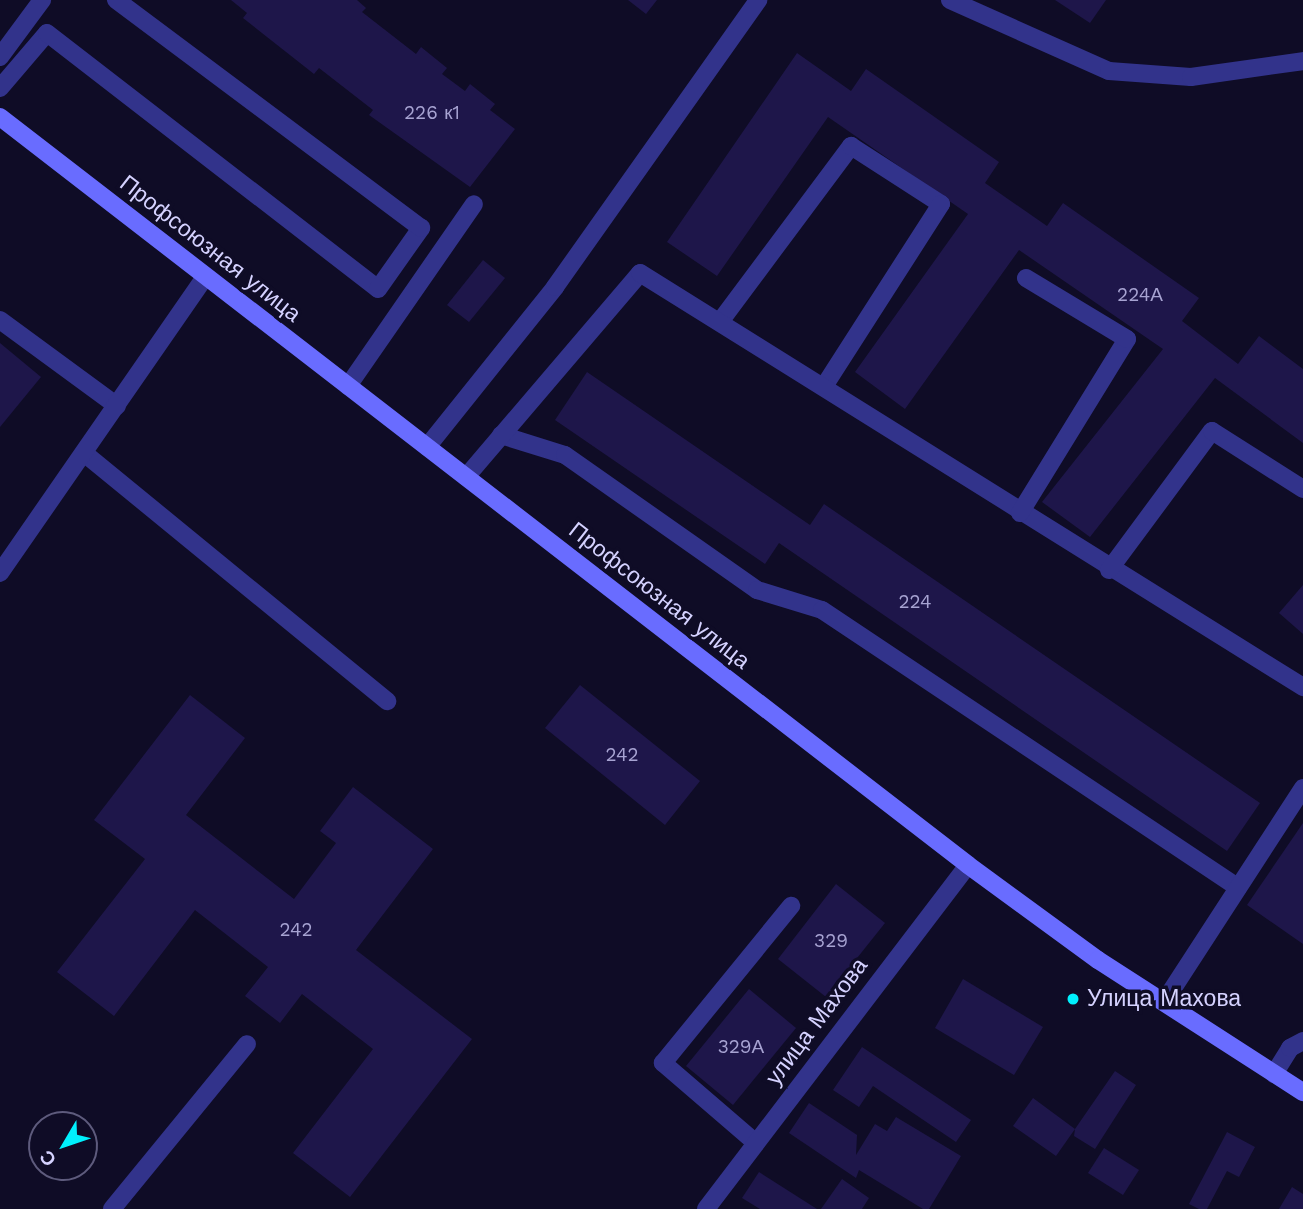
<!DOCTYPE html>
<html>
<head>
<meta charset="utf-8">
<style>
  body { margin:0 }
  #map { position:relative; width:1303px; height:1209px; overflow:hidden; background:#0f0c26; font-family:"Work Sans",sans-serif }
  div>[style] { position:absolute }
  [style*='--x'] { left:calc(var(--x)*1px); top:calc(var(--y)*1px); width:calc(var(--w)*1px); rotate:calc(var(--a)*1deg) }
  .building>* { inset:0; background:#1e164a }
  .lane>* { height:18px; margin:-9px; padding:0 9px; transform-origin:9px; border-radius:9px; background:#32338b }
  .street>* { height:18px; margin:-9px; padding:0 9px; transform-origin:9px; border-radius:9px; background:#32338b }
  .secondary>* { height:18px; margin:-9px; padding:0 9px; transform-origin:9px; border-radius:9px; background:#696cff }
  .dots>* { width:19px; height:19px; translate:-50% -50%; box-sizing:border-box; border:4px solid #0f0c26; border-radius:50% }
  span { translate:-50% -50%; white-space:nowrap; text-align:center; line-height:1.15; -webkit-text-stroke:7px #0f0c26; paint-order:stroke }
  .number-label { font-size:19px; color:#a7a3d2 }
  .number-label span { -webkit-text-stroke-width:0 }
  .street-label { font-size:23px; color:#d5d2ff }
  .poi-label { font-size:23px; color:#d5d2ff }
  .left { translate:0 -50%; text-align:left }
  .north { position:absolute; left:28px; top:1111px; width:70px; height:70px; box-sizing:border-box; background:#0f0c26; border:2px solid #5e5b7d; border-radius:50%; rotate:231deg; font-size:19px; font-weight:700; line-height:28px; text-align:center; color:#d5d2ff }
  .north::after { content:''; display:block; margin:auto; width:24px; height:32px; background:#00f0fd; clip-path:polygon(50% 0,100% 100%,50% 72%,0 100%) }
</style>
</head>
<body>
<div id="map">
  <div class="building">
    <div style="clip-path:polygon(231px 0,357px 0,366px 8px,362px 12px,416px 54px,421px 47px,447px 68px,442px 74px,465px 91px,470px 84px,495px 104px,490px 110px,515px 129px,470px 187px,369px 115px,373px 110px,319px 68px,314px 74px,243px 18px,247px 13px)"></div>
    <div style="clip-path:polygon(628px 0,657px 0,646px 14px)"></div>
    <div style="clip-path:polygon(1055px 0,1106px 0,1090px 23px)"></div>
    <div style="clip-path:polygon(797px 53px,851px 91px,866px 69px,999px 162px,985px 183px,1047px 226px,1063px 203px,1199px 298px,1182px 321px,1238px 364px,1259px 336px,1303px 369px,1303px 443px,1215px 378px,1090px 537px,1042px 502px,1163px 349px,1019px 250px,905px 409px,855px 372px,968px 214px,828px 117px,717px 276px,667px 242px)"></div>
    <div style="clip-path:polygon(483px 260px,505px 278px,469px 322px,447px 305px)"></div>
    <div style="clip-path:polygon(0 343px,41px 377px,0 427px)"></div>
    <div style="clip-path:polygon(587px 372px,810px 525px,824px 504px,1260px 803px,1227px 851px,779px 543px,765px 564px,555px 420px)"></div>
    <div style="clip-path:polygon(1303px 585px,1303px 634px,1279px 613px)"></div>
    <div style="clip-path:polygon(580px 685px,700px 781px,665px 825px,545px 728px)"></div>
    <div style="clip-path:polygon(190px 695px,245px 738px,186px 815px,294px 899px,336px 843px,320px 831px,353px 787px,433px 849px,356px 950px,472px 1039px,350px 1197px,293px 1153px,373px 1049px,302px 994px,280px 1023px,245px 996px,268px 967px,195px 910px,114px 1016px,57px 972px,145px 859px,94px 820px)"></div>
    <div style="clip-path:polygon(1303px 823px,1303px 944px,1247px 905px)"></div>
    <div style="clip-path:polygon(836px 884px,885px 923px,826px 997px,778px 959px)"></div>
    <div style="clip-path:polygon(963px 979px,1043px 1027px,1014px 1075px,935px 1028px)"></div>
    <div style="clip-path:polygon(749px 989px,796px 1028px,733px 1105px,686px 1066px)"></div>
    <div style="clip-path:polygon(862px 1047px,971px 1120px,956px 1142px,873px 1086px,859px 1107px,833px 1090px)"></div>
    <div style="clip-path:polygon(1115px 1071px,1136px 1085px,1095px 1149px,1074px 1136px,1075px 1129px,1056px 1156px,1013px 1126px,1033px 1098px,1075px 1129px)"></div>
    <div style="clip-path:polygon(809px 1103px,857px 1135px,856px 1155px,875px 1124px,887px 1131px,896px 1117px,961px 1156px,929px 1209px,923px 1209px,859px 1170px,856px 1178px,789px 1133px)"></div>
    <div style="clip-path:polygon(1227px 1132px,1255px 1147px,1239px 1177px,1227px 1171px,1207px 1209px,1199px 1209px,1189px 1204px)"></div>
    <div style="clip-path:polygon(1104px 1148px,1139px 1170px,1123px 1195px,1088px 1173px)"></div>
    <div style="clip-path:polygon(759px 1172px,817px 1209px,760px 1209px,742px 1198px)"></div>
    <div style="clip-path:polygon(842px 1179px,869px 1198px,862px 1209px,821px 1209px)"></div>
    <div style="clip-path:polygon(1292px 1187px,1303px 1194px,1303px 1209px,1279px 1209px)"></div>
  </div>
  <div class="lane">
    <div style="--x:0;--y:57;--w:71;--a:-53.6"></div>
    <div style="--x:0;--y:88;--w:72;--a:-49.5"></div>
    <div style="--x:47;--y:33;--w:418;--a:37.7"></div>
    <div style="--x:378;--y:289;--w:75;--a:-54.8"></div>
    <div style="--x:421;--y:228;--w:381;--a:-143.2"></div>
    <div style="--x:722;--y:319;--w:216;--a:-53.3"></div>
    <div style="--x:851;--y:146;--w:107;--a:32.8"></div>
    <div style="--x:941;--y:204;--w:216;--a:122.7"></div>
    <div style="--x:0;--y:320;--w:145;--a:36.3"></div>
    <div style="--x:348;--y:386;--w:221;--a:-55.3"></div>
    <div style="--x:501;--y:435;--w:67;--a:17.4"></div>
    <div style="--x:565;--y:455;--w:235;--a:35.1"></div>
    <div style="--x:757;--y:590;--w:68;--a:17.1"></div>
    <div style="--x:822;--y:610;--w:500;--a:33.7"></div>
    <div style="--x:84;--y:453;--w:392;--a:39.3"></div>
    <div style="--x:466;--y:477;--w:268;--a:-49.5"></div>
    <div style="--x:640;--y:273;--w:782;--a:31.98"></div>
    <div style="--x:1020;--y:513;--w:204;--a:-58.4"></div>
    <div style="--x:1127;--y:339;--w:118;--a:-148.9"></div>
    <div style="--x:1109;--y:570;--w:173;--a:-53.5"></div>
    <div style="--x:1212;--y:431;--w:108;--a:32.5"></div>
    <div style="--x:0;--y:573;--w:360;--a:-55.3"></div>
    <div style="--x:1164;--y:1002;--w:255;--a:-57"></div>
    <div style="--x:1274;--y:1074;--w:31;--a:-58"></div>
    <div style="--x:1290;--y:1048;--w:15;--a:-28"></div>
    <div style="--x:756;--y:1143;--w:123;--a:-139.3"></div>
    <div style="--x:663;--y:1063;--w:203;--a:-50.8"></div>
    <div style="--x:112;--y:1209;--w:213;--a:-50.7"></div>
  </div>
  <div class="street">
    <div style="--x:950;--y:0;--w:174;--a:24.1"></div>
    <div style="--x:1109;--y:71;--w:82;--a:4.2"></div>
    <div style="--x:1191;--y:77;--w:113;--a:-8.1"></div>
    <div style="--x:427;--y:447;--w:205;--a:-51.3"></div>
    <div style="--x:555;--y:287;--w:352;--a:-54.7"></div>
    <div style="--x:706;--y:1209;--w:432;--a:-52.7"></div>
  </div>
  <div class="secondary">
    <div style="--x:0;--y:117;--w:1223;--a:37.69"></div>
    <div style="--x:968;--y:865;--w:161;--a:36.2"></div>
    <div style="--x:1098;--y:960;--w:244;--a:32.8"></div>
  </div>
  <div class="dots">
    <div style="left:1073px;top:999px;background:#00f0fd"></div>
  </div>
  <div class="number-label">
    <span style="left:432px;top:113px">226 к1</span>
    <span style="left:1140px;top:295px">224А</span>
    <span style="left:915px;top:602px">224</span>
    <span style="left:622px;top:755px">242</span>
    <span style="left:296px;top:930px">242</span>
    <span style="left:831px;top:941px">329</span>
    <span style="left:741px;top:1047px">329А</span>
  </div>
  <div class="street-label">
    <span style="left:210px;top:249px;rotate:38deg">Профсоюзная улица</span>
    <span style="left:659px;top:596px;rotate:38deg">Профсоюзная улица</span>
    <span style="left:817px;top:1022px;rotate:-53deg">улица Махова</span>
  </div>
  <div class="poi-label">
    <span class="left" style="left:1087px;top:999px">Улица Махова</span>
  </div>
  <div class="north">С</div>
</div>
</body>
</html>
